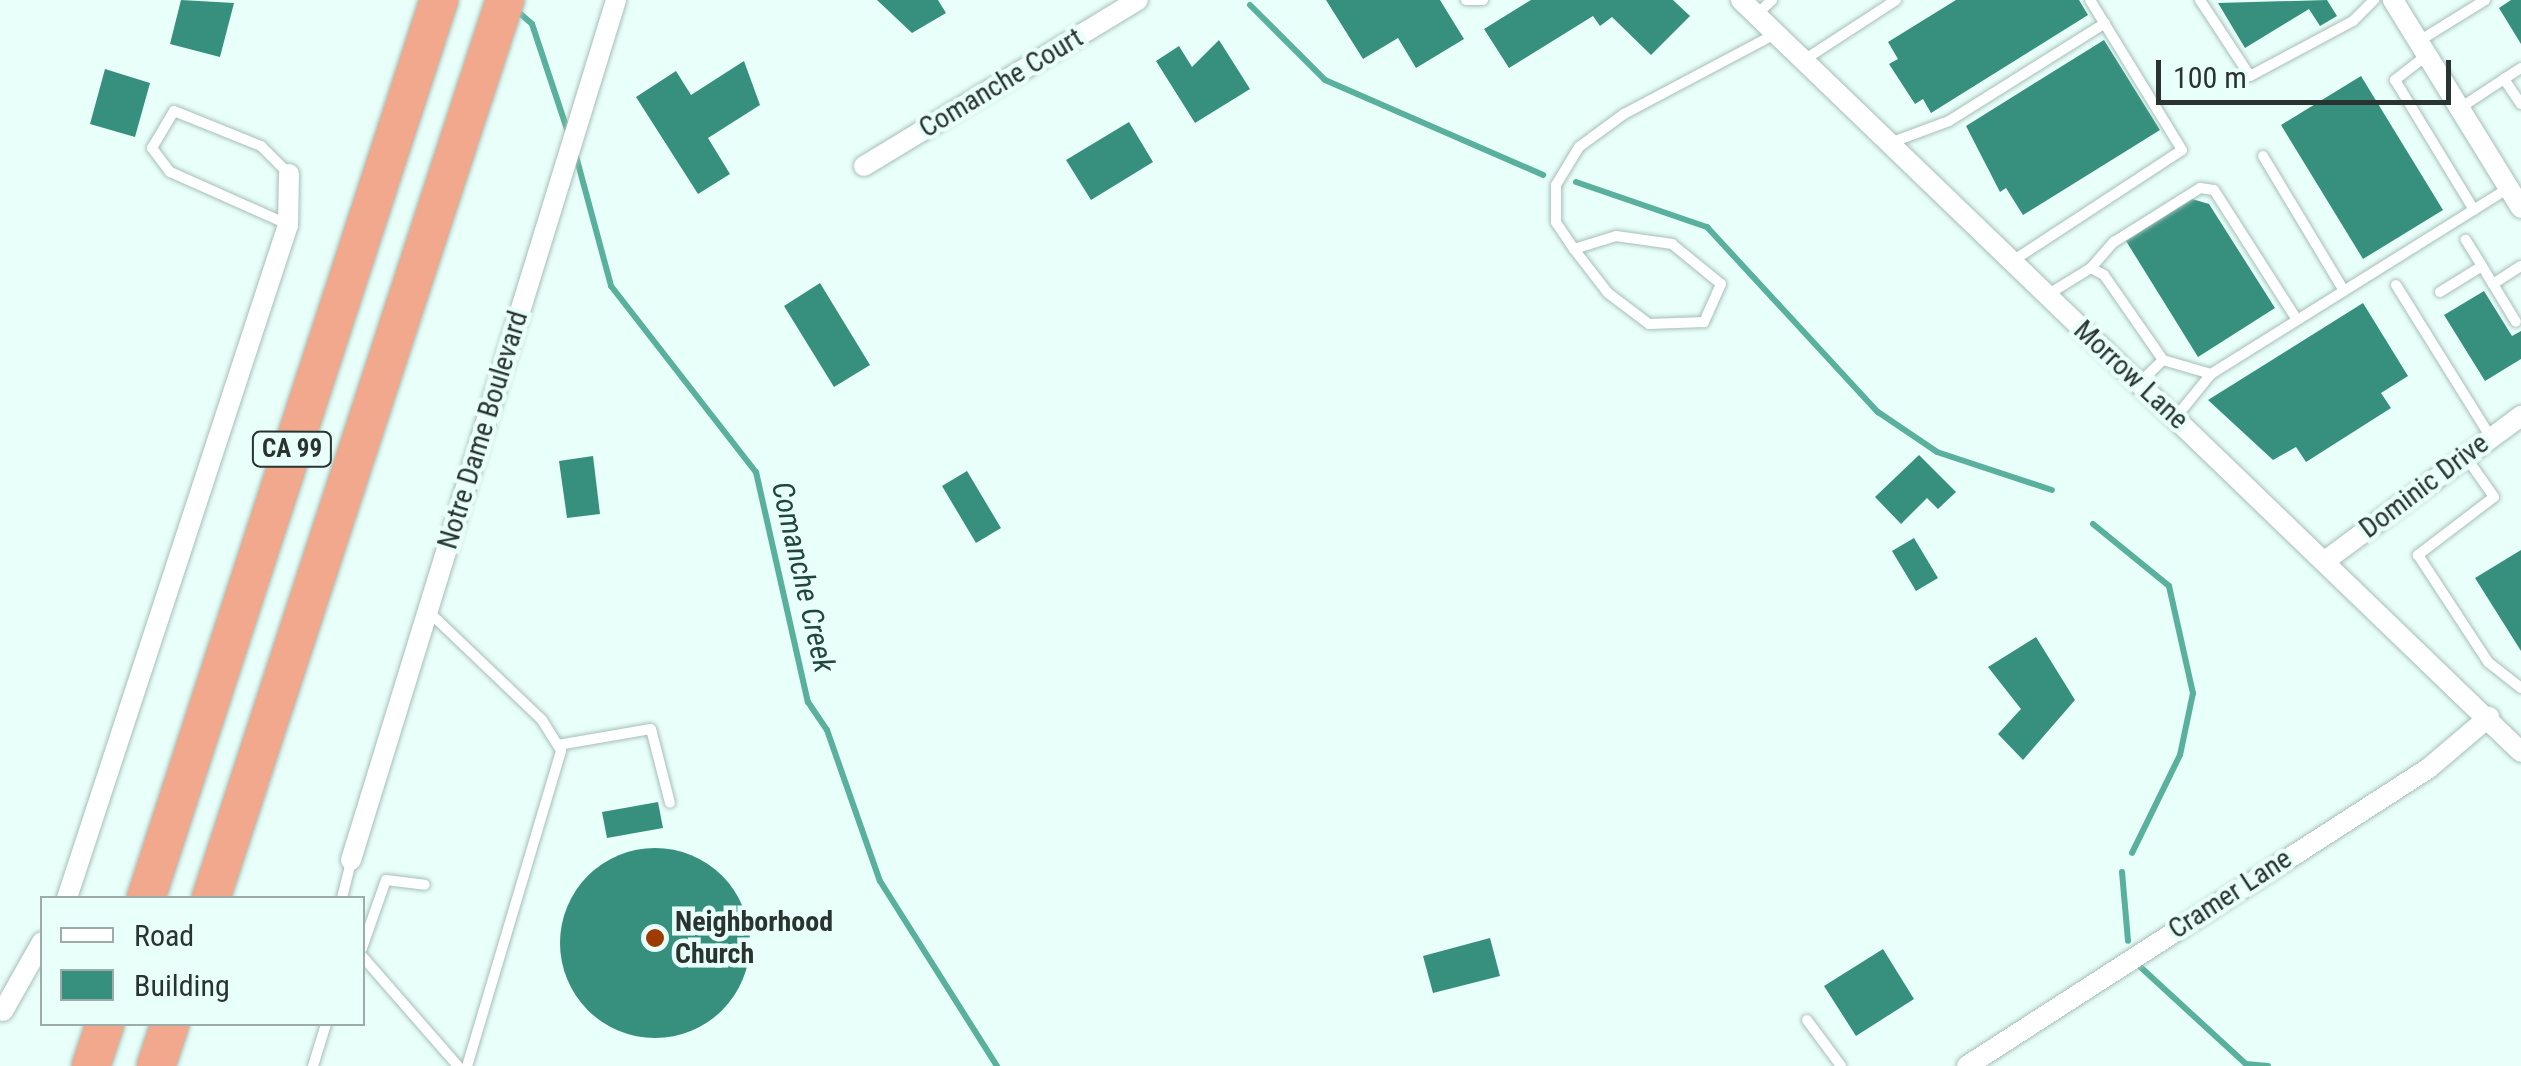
<!DOCTYPE html>
<html>
<head>
<meta charset="utf-8">
<style>
  body { margin:0 }
  #map { position:relative; width:2521px; height:1066px; overflow:hidden; background:#e9fff9; font-family:"Roboto Condensed",sans-serif }
  div>[style] { position:absolute }
  [style*='--x'] { left:calc(var(--x)*1px); top:calc(var(--y)*1px); width:calc(var(--w)*1px); rotate:calc(var(--a)*1deg) }
  .stream>* { height:6px; margin:-3px; padding:0 3px; transform-origin:3px; border-radius:3px; background:#59b09d }
  .building>* { inset:0; background:#37907e }
  .round { border-radius:50% }
  .roads { filter:drop-shadow(0 0 2px #a6bfb9) drop-shadow(0 0 2px #a6bfb9) }
  .lane>* { height:10px; margin:-5px; padding:0 5px; transform-origin:5px; border-radius:5px; background:#fff }
  .street>* { height:20px; margin:-10px; padding:0 10px; transform-origin:10px; border-radius:10px; background:#fff }
  .highway>* { height:38px; margin:-19px; padding:0 19px; transform-origin:19px; border-radius:19px; background:#f1a88c }
  .dots>* { width:28px; height:28px; translate:-50% -50%; box-sizing:border-box; border:5px solid #e9fff9; border-radius:50% }
  span { translate:-50% -50%; white-space:nowrap; text-align:center; line-height:1.15; -webkit-text-stroke:9px #e9fff9; paint-order:stroke }
  .shield-label span { padding:2px 8px; background:#e9fff9; border:2px solid; border-radius:8px; -webkit-text-stroke-width:0 }
  .shield-label { font-size:25px; color:#293330; font-weight:700 }
  .street-label { font-size:28px; color:#293330 }
  .poi-label { font-size:28px; color:#293330; font-weight:700 }
  .left { translate:0 -50%; text-align:left }
  .water-label { font-size:30px; color:#1f473e; font-style:italic }
  .legend { position:absolute; left:40px; top:896px; width:325px; height:130px; box-sizing:border-box; background:#e9fff9; border:2px solid #9cada9; margin:0; padding:12px 18px; list-style:none; font-size:30px; color:#293330 }
  .legend li { display:flex; align-items:center; gap:20px; height:50px }
  .legend b { width:50px; border:2px solid #9cada9 }
  .scale { position:absolute; left:2156px; top:60px; width:295px; height:45px; box-sizing:border-box; border:5px solid #293330; border-top:0; padding-left:12px; font-size:30px; line-height:35px; white-space:nowrap; color:#293330; -webkit-text-stroke:8px #e9fff9; paint-order:stroke }
</style>
</head>
<body>
<div id="map">
  <div class="stream">
    <div style="--x:1250;--y:5;--w:106;--a:45"></div>
    <div style="--x:1325;--y:80;--w:238;--a:23.5"></div>
    <div style="--x:516;--y:10;--w:21;--a:41"></div>
    <div style="--x:532;--y:24;--w:117;--a:71.6"></div>
    <div style="--x:576;--y:156;--w:135;--a:74.9"></div>
    <div style="--x:611;--y:286;--w:236;--a:52.1"></div>
    <div style="--x:756;--y:472;--w:236;--a:77.3"></div>
    <div style="--x:808;--y:702;--w:34;--a:56"></div>
    <div style="--x:827;--y:730;--w:160;--a:70.7"></div>
    <div style="--x:880;--y:881;--w:219;--a:57.7"></div>
    <div style="--x:1576;--y:182;--w:139;--a:19"></div>
    <div style="--x:1707;--y:227;--w:252;--a:47.3"></div>
    <div style="--x:1878;--y:412;--w:71;--a:34.1"></div>
    <div style="--x:1937;--y:452;--w:121;--a:18.3"></div>
    <div style="--x:2093;--y:524;--w:98;--a:39.2"></div>
    <div style="--x:2169;--y:586;--w:110;--a:77.4"></div>
    <div style="--x:2193;--y:693;--w:63;--a:101.8"></div>
    <div style="--x:2180;--y:755;--w:109;--a:116.1"></div>
    <div style="--x:2122;--y:872;--w:69;--a:85"></div>
    <div style="--x:2135;--y:962;--w:151;--a:42.6"></div>
    <div style="--x:2246;--y:1064;--w:22;--a:5"></div>
  </div>
  <div class="building">
    <div style="clip-path:polygon(181px 0,234px 3px,220px 57px,170px 44px)"></div>
    <div style="clip-path:polygon(877px 0,938px 0,946px 13px,912px 33px)"></div>
    <div style="clip-path:polygon(1326px 0,1440px 0,1464px 39px,1416px 68px,1398px 38px,1363px 59px)"></div>
    <div style="clip-path:polygon(1531px 0,1673px 0,1690px 16px,1651px 55px,1612px 17px,1600px 26px,1593px 16px,1509px 68px,1484px 29px)"></div>
    <div style="clip-path:polygon(1956px 0,2079px 0,2088px 15px,1931px 113px,1923px 99px,1915px 104px,1889px 64px,1898px 59px,1888px 42px)"></div>
    <div style="clip-path:polygon(2327px 0,2337px 16px,2320px 26px,2309px 9px,2245px 48px,2218px 3px)"></div>
    <div style="clip-path:polygon(2511px 0,2521px 0,2521px 44px,2499px 8px)"></div>
    <div style="clip-path:polygon(1219px 40px,1250px 89px,1195px 123px,1156px 61px,1179px 46px,1192px 67px)"></div>
    <div style="clip-path:polygon(2104px 40px,2160px 130px,2023px 215px,2006px 188px,2000px 192px,1966px 126px)"></div>
    <div style="clip-path:polygon(744px 61px,760px 105px,708px 138px,730px 174px,698px 194px,636px 97px,676px 71px,691px 95px)"></div>
    <div style="clip-path:polygon(105px 69px,150px 83px,135px 137px,90px 124px)"></div>
    <div style="clip-path:polygon(2361px 76px,2443px 210px,2363px 259px,2281px 125px)"></div>
    <div style="clip-path:polygon(1129px 122px,1153px 162px,1091px 200px,1066px 160px)"></div>
    <div style="clip-path:polygon(2192px 199px,2209px 204px,2275px 308px,2198px 357px,2126px 241px)"></div>
    <div style="clip-path:polygon(820px 283px,870px 365px,834px 387px,784px 306px)"></div>
    <div style="clip-path:polygon(2484px 291px,2512px 336px,2521px 331px,2521px 359px,2485px 381px,2444px 315px)"></div>
    <div style="clip-path:polygon(2363px 303px,2408px 376px,2381px 393px,2391px 408px,2306px 462px,2296px 447px,2273px 460px,2208px 400px)"></div>
    <div style="clip-path:polygon(1919px 455px,1956px 492px,1938px 509px,1927px 498px,1901px 524px,1875px 497px)"></div>
    <div style="clip-path:polygon(593px 456px,600px 514px,567px 518px,559px 461px)"></div>
    <div style="clip-path:polygon(967px 471px,1001px 528px,976px 543px,942px 486px)"></div>
    <div style="clip-path:polygon(1914px 538px,1938px 578px,1916px 591px,1892px 551px)"></div>
    <div style="clip-path:polygon(2521px 550px,2521px 651px,2475px 578px)"></div>
    <div style="clip-path:polygon(2036px 637px,2075px 700px,2023px 760px,1998px 734px,2021px 709px,1988px 667px)"></div>
    <div style="clip-path:polygon(658px 802px,663px 828px,607px 838px,602px 812px)"></div>
    <div class="round" style="left:560px;top:848px;width:190px;height:190px"></div>
    <div style="clip-path:polygon(1490px 938px,1500px 976px,1433px 993px,1423px 956px)"></div>
    <div style="clip-path:polygon(1883px 949px,1914px 999px,1856px 1036px,1824px 986px)"></div>
  </div>
  <div class="roads">
    <div class="lane">
      <div style="--x:1466;--y:0;--w:17;--a:0"></div>
      <div style="--x:2200;--y:0;--w:91;--a:56.7"></div>
      <div style="--x:2250;--y:76;--w:117;--a:-28.1"></div>
      <div style="--x:2353;--y:21;--w:30;--a:-45"></div>
      <div style="--x:1756;--y:15;--w:22;--a:-43"></div>
      <div style="--x:2419;--y:41;--w:78;--a:-31.8"></div>
      <div style="--x:2427;--y:55;--w:41;--a:142"></div>
      <div style="--x:2395;--y:80;--w:152;--a:58.7"></div>
      <div style="--x:1804;--y:60;--w:110;--a:-33.1"></div>
      <div style="--x:2504;--y:79;--w:20;--a:-33"></div>
      <div style="--x:2460;--y:108;--w:53;--a:-33.4"></div>
      <div style="--x:2504;--y:79;--w:30;--a:56"></div>
      <div style="--x:1890;--y:143;--w:63;--a:-20.4"></div>
      <div style="--x:1949;--y:121;--w:184;--a:-32.1"></div>
      <div style="--x:2263;--y:156;--w:157;--a:59"></div>
      <div style="--x:287;--y:224;--w:128;--a:-156"></div>
      <div style="--x:170;--y:172;--w:30;--a:-127"></div>
      <div style="--x:152;--y:148;--w:43;--a:-59.3"></div>
      <div style="--x:174;--y:111;--w:94;--a:21.9"></div>
      <div style="--x:261;--y:146;--w:40;--a:45"></div>
      <div style="--x:1574;--y:249;--w:44;--a:-17.2"></div>
      <div style="--x:1616;--y:236;--w:57;--a:8.1"></div>
      <div style="--x:1672;--y:244;--w:63;--a:39.2"></div>
      <div style="--x:1721;--y:284;--w:42;--a:114.1"></div>
      <div style="--x:1704;--y:322;--w:55;--a:177.9"></div>
      <div style="--x:1649;--y:324;--w:51;--a:-142.9"></div>
      <div style="--x:1608;--y:293;--w:56;--a:-127.7"></div>
      <div style="--x:1574;--y:249;--w:32;--a:-124"></div>
      <div style="--x:1556;--y:222;--w:37;--a:-90"></div>
      <div style="--x:1556;--y:185;--w:44;--a:-58.8"></div>
      <div style="--x:1579;--y:147;--w:56;--a:-36.3"></div>
      <div style="--x:1624;--y:114;--w:171;--a:-27.9"></div>
      <div style="--x:2011;--y:262;--w:204;--a:-33.2"></div>
      <div style="--x:2182;--y:150;--w:176;--a:-121.5"></div>
      <div style="--x:2482;--y:266;--w:21;--a:59"></div>
      <div style="--x:2493;--y:284;--w:33;--a:-33"></div>
      <div style="--x:2091;--y:268;--w:35;--a:-49"></div>
      <div style="--x:2114;--y:242;--w:102;--a:-32.1"></div>
      <div style="--x:2200;--y:188;--w:14;--a:8"></div>
      <div style="--x:2214;--y:190;--w:154;--a:57.4"></div>
      <div style="--x:2493;--y:284;--w:44;--a:58.8"></div>
      <div style="--x:2396;--y:285;--w:178;--a:58.1"></div>
      <div style="--x:2440;--y:292;--w:49;--a:-31.8"></div>
      <div style="--x:2482;--y:266;--w:31;--a:-122"></div>
      <div style="--x:2047;--y:295;--w:52;--a:-31.5"></div>
      <div style="--x:2091;--y:268;--w:15;--a:28"></div>
      <div style="--x:2104;--y:275;--w:103;--a:55.2"></div>
      <div style="--x:2163;--y:360;--w:33;--a:136"></div>
      <div style="--x:2163;--y:360;--w:50;--a:16.3"></div>
      <div style="--x:2211;--y:374;--w:351;--a:-32"></div>
      <div style="--x:2176;--y:417;--w:55;--a:-50.9"></div>
      <div style="--x:2466;--y:457;--w:49;--a:55"></div>
      <div style="--x:2494;--y:497;--w:96;--a:142.7"></div>
      <div style="--x:2418;--y:555;--w:128;--a:56.8"></div>
      <div style="--x:2488;--y:662;--w:42;--a:38.2"></div>
      <div style="--x:428;--y:611;--w:158;--a:43.7"></div>
      <div style="--x:542;--y:720;--w:36;--a:58"></div>
      <div style="--x:561;--y:751;--w:329;--a:106.6"></div>
      <div style="--x:558;--y:745;--w:94;--a:-9.8"></div>
      <div style="--x:651;--y:729;--w:76;--a:75.6"></div>
      <div style="--x:342;--y:898;--w:38;--a:-76"></div>
      <div style="--x:362;--y:948;--w:72;--a:-70.6"></div>
      <div style="--x:386;--y:880;--w:39;--a:7"></div>
      <div style="--x:362;--y:956;--w:146;--a:48.9"></div>
      <div style="--x:1807;--y:1020;--w:57;--a:53.5"></div>
      <div style="--x:313;--y:1066;--w:44;--a:-72.8"></div>
    </div>
    <div class="street">
      <div style="--x:1741;--y:0;--w:1083;--a:43.95"></div>
      <div style="--x:2393;--y:0;--w:244;--a:58.4"></div>
      <div style="--x:864;--y:166;--w:320;--a:-31.2"></div>
      <div style="--x:2329;--y:558;--w:239;--a:-36.5"></div>
      <div style="--x:351;--y:860;--w:900;--a:-72.87"></div>
      <div style="--x:67;--y:898;--w:708;--a:-71.82"></div>
      <div style="--x:288;--y:225;--w:51;--a:-88.9"></div>
      <div style="--x:3;--y:1011;--w:79;--a:-60.5"></div>
      <div style="--x:1967;--y:1066;--w:550;--a:-32.82"></div>
      <div style="--x:2429;--y:768;--w:79;--a:-40.4"></div>
    </div>
    <div class="highway">
      <div style="--x:146;--y:898;--w:945;--a:-71.93"></div>
      <div style="--x:211;--y:898;--w:945;--a:-71.87"></div>
      <div style="--x:91;--y:1066;--w:44;--a:-71.6"></div>
      <div style="--x:156;--y:1066;--w:44;--a:-71.6"></div>
    </div>
  </div>
  <div class="dots">
    <div style="left:655px;top:938px;background:#9e3b03"></div>
  </div>
  <div class="shield-label">
    <span style="left:292px;top:449px">CA 99</span>
  </div>
  <div class="street-label">
    <span style="left:1001px;top:83px;rotate:-31deg">Comanche Court</span>
    <span style="left:2131px;top:375px;rotate:43deg">Morrow Lane</span>
    <span style="left:483px;top:430px;rotate:-73deg">Notre Dame Boulevard</span>
    <span style="left:2424px;top:486px;rotate:-37deg">Dominic Drive</span>
    <span style="left:2230px;top:894px;rotate:-33deg">Cramer Lane</span>
  </div>
  <div class="poi-label">
    <span class="left" style="left:675px;top:938px">Neighborhood<br>Church</span>
  </div>
  <div class="water-label">
    <span style="left:803px;top:577px;rotate:77deg">Comanche Creek</span>
  </div>
  <ul class="legend">
  <li><b style="height:12px;background:#fff"></b>Road</li>
  <li><b style="height:28px;background:#37907e"></b>Building</li>
  </ul>
  <div class="scale">100 m</div>
</div>
</body>
</html>
